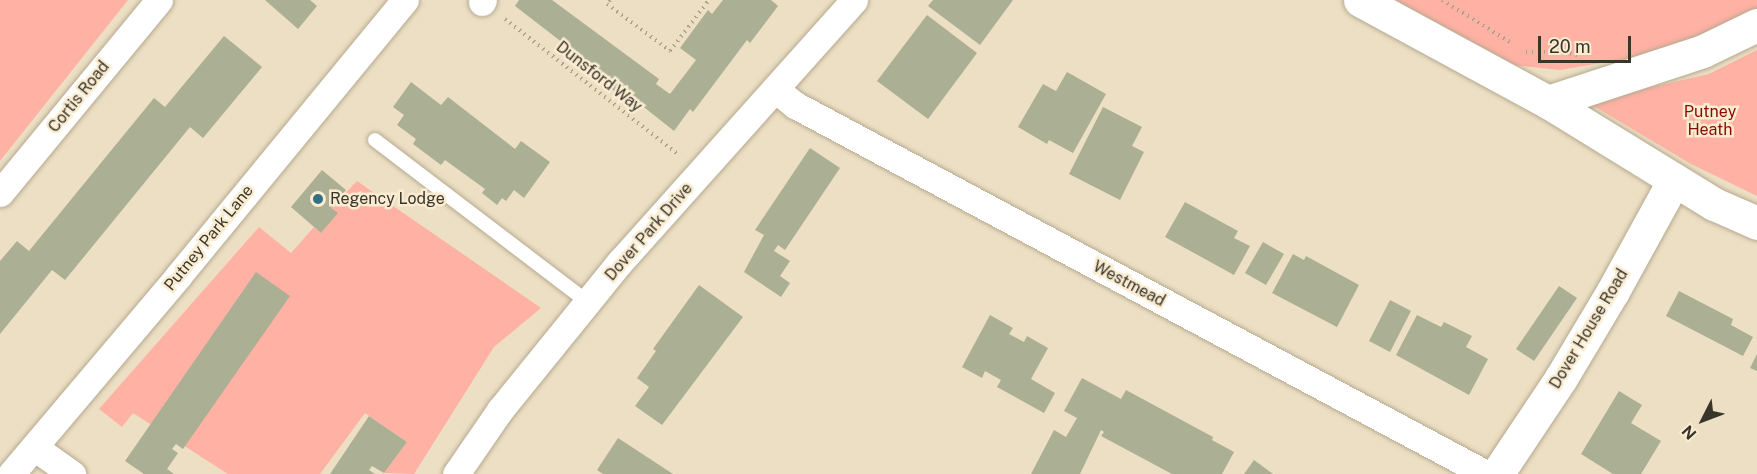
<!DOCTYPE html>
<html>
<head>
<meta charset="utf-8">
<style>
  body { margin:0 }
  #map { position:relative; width:1757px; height:474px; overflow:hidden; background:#ecdfc4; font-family:"Public Sans",sans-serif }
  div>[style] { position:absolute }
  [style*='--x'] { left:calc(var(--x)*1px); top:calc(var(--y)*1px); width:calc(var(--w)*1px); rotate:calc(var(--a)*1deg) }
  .green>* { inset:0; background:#ffb1a4 }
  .building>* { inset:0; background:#abaf94 }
  .path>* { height:4px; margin-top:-2px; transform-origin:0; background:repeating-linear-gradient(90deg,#aba18c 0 1.5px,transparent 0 6px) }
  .roads { filter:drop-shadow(0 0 2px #b5a98f) drop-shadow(0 0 2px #b5a98f) }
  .service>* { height:14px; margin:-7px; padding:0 7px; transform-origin:7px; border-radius:7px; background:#fff }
  .minor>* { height:27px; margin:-13.5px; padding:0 13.5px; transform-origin:13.5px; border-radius:13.5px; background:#fff }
  .tertiary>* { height:33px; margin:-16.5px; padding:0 16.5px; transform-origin:16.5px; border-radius:16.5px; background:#fff }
  .dots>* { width:16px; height:16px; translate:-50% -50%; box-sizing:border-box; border:3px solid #f9ecd1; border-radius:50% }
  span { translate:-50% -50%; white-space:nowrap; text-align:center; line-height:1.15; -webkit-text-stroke:5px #f9ecd1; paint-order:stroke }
  .street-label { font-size:16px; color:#3a352b }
  .park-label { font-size:16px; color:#890b03 }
  .poi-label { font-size:16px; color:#3a352b }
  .left { translate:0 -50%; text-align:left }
  .north { position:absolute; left:1673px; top:390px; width:60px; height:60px; -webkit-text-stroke:4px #f9ecd1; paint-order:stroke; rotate:228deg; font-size:16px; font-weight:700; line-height:24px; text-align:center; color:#3a352b }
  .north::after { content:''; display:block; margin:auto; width:21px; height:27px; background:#3a352b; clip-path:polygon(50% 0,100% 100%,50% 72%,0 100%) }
  .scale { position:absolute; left:1538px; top:36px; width:93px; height:27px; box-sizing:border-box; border:3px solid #3a352b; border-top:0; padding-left:8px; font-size:18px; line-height:21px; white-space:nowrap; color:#3a352b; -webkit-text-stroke:4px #f9ecd1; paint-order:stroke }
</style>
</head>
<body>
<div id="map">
  <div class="green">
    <div style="clip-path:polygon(0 0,128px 0,0 161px)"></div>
    <div style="clip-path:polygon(1395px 0,1757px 0,1757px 10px,1673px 51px,1560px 70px,1511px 65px)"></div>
    <div style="clip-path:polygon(1757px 50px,1757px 196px,1691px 164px,1587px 102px,1709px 74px)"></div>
    <div style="clip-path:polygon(357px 181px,541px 308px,494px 347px,414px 474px,384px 473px,407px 442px,365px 413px,320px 474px,228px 474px,133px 413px,122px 427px,99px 409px,259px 227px,291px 253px,314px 227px,321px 233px,337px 214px,331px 208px)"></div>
  </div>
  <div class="building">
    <div style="clip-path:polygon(265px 0,310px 0,317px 6px,298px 29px)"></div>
    <div style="clip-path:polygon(519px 0,552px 0,659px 79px,656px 84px,670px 94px,696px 60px,680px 48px,708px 10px,712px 14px,723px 0,771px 0,778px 6px,750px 43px,747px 40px,693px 112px,690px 109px,674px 131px,640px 104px,637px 108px,598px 79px,602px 73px,515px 6px)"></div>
    <div style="clip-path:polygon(933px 0,1013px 0,980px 45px,928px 6px)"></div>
    <div style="clip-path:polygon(927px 15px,977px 53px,928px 119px,877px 81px)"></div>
    <div style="clip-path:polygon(224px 36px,262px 67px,203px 138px,190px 127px,65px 280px,52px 270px,0 334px,0 261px,17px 241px,29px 251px,154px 98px,165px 107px)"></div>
    <div style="clip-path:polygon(1067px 72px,1106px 94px,1073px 153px,1049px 140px,1047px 144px,1018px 127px,1043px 84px,1056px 91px)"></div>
    <div style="clip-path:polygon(411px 82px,441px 105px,448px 97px,515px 149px,521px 141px,550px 162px,524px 198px,514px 190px,506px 201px,502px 198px,497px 205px,482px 193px,485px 189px,445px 160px,441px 165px,413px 144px,416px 139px,397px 125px,404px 115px,393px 107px)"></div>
    <div style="clip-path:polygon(1103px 107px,1142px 127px,1132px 146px,1144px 152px,1120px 200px,1069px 174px)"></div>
    <div style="clip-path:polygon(810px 148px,840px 168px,785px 250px,778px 245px,774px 251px,790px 261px,780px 276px,790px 283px,781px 297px,744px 272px,764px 235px,755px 230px)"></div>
    <div style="clip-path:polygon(322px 170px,346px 190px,331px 208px,338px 213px,321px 233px,291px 207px)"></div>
    <div style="clip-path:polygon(1185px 202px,1238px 231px,1234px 238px,1250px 246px,1234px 275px,1165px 237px)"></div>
    <div style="clip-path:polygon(1263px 242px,1284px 254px,1266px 285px,1245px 273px)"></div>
    <div style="clip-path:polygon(1293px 254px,1304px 260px,1306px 256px,1359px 285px,1337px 327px,1272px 293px)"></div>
    <div style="clip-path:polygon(256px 272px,290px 296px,183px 449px,176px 444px,172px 449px,178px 453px,167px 469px,174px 474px,144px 474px,125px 461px)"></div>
    <div style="clip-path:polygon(699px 285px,743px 317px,662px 425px,635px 406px,649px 387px,637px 378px,656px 351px,653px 349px)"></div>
    <div style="clip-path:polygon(1559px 286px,1577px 298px,1534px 361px,1516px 349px)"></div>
    <div style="clip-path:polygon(1679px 291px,1733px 319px,1731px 325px,1753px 337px,1743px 356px,1666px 316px)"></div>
    <div style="clip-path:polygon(1390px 300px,1411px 311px,1390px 352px,1369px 341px)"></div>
    <div style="clip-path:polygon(990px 315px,1013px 328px,1009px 334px,1024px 342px,1027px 336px,1048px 348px,1031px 379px,1055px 393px,1044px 413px,997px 387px,1001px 380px,985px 371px,982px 378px,962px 367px)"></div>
    <div style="clip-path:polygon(1417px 315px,1441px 327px,1444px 322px,1472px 336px,1466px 347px,1488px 359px,1469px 395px,1396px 355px)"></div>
    <div style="clip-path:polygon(1757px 354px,1757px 371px,1750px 368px)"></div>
    <div style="clip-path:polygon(1082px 378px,1121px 399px,1126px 390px,1213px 437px,1212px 440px,1234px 452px,1222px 474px,1172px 474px,1101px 436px,1104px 432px,1101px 430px,1080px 474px,1031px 474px,1054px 430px,1066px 437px,1077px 418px,1064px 411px)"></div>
    <div style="clip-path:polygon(1619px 391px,1642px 405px,1631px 423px,1661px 441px,1641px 474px,1613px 474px,1581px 454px)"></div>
    <div style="clip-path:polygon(369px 416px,407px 442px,384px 473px,372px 466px,369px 470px,375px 474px,330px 474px)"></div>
    <div style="clip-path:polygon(618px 438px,673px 474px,603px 474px,597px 470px)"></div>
    <div style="clip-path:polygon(1254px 460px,1273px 474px,1244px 474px)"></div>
  </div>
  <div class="path">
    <div style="--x:610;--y:0;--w:5;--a:127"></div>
    <div style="--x:607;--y:4;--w:79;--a:36.7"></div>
    <div style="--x:670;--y:51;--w:64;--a:-52.6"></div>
    <div style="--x:1442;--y:0;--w:80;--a:31.7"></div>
    <div style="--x:505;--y:19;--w:221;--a:38"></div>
    <div style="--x:1526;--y:52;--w:38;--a:0"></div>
    <div style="--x:1564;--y:52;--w:17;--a:13"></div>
  </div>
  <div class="roads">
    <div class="service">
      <div style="--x:375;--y:140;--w:268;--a:37.3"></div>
    </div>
    <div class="minor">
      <div style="--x:482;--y:2;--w:2;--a:-63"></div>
      <div style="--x:775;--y:89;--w:26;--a:39"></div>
      <div style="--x:795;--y:105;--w:783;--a:28.1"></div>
      <div style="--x:0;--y:193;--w:250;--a:-50.5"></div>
      <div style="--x:34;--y:447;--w:47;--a:35.4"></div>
      <div style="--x:11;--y:474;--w:260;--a:-49.8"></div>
      <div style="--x:179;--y:275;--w:356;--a:-50.6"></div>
      <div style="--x:456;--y:474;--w:78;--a:-55.5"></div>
      <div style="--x:500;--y:410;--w:191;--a:-51"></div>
      <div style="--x:620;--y:262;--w:351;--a:-48.2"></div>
    </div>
    <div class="tertiary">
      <div style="--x:1360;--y:0;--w:214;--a:28.5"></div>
      <div style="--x:1548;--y:102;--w:195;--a:31.6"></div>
      <div style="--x:1714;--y:204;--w:47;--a:23.8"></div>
      <div style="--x:1548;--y:102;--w:163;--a:-18.2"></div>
      <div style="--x:1703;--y:51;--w:60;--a:-25.7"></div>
      <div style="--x:1497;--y:474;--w:115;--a:-56.3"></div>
      <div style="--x:1561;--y:378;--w:101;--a:-59.1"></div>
      <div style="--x:1613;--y:291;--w:127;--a:-61.2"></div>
    </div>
  </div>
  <div class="dots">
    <div style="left:318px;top:199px;background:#327086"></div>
  </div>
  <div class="street-label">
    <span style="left:599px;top:77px;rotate:38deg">Dunsford Way</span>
    <span style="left:79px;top:97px;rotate:-51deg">Cortis Road</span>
    <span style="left:649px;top:232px;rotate:-49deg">Dover Park Drive</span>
    <span style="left:209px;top:238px;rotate:-51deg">Putney Park Lane</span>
    <span style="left:1129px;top:284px;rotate:28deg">Westmead</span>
    <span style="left:1589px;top:329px;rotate:-59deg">Dover House Road</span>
  </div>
  <div class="park-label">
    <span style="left:1710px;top:121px">Putney<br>Heath</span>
  </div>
  <div class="poi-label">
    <span class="left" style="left:330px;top:199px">Regency Lodge</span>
  </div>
  <div class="north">N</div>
  <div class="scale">20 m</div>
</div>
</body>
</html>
